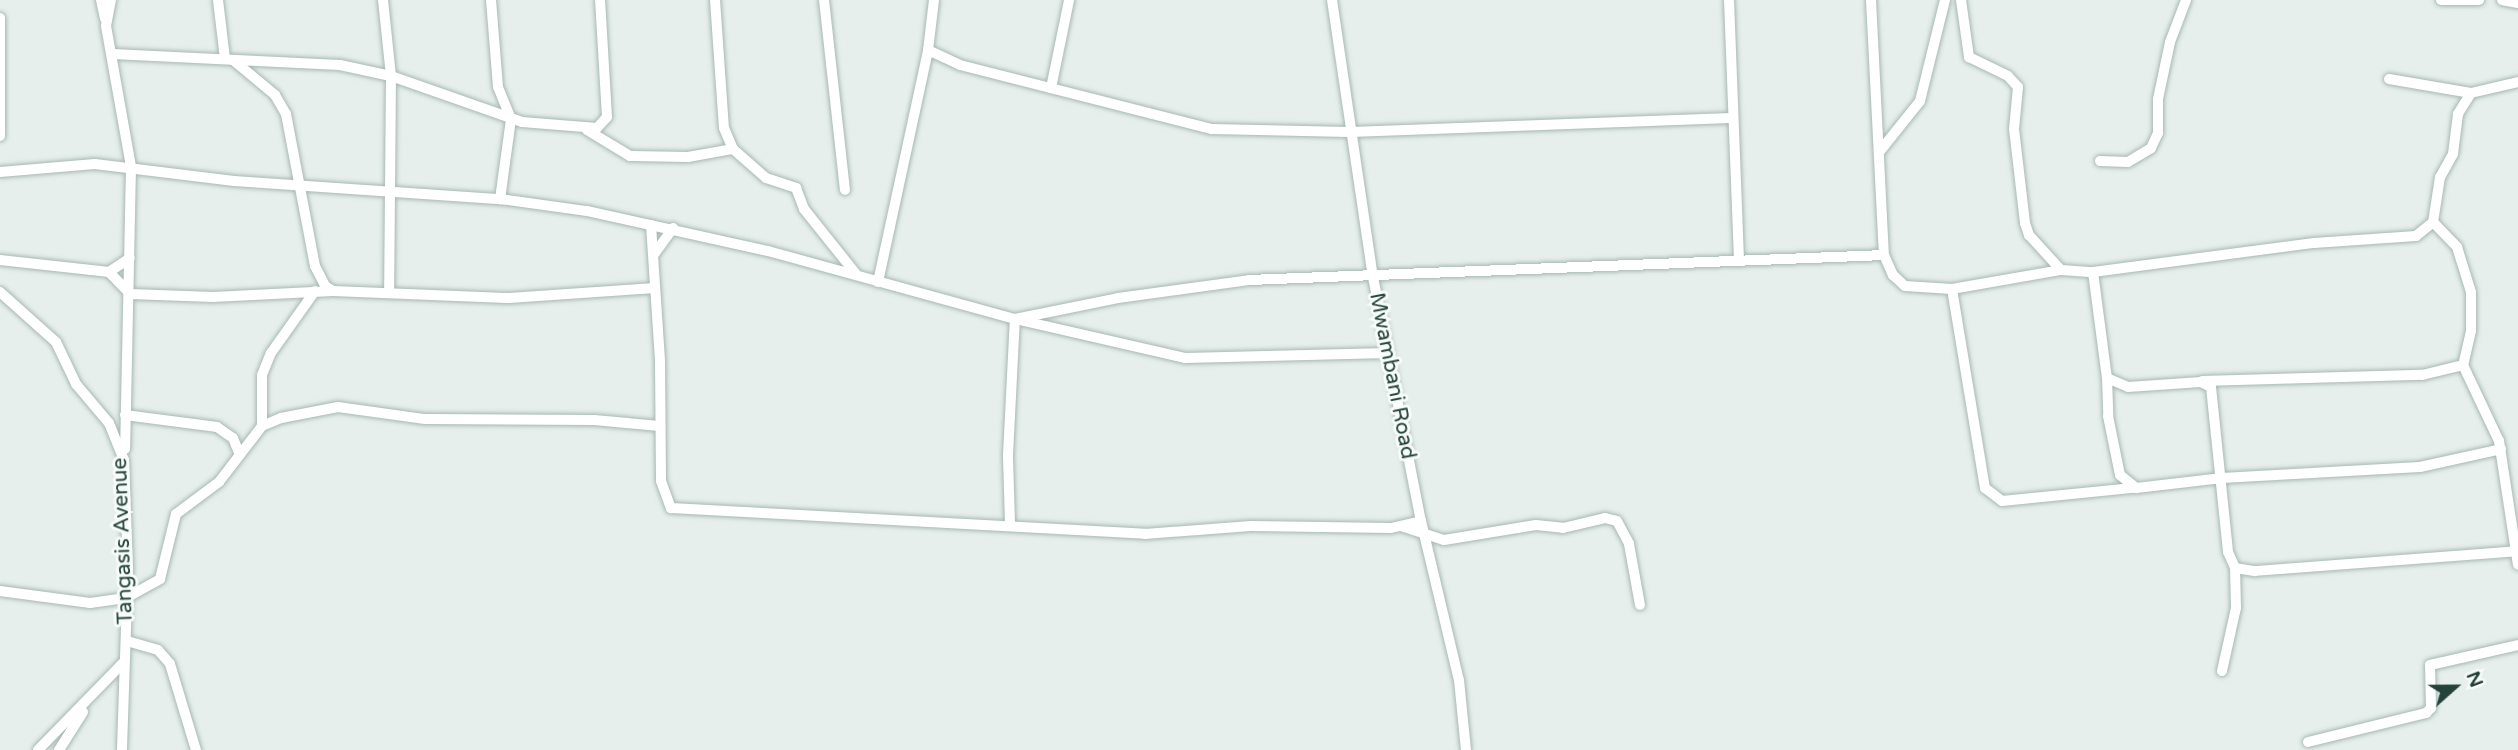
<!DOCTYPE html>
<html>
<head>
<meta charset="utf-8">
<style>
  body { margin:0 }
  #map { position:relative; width:2518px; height:750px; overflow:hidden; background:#e6efeb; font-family:"Varela Round",sans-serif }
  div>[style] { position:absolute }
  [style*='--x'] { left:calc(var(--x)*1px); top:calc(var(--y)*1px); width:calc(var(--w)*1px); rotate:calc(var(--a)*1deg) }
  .roads { filter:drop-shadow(0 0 2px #a8b8b2) drop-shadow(0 0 2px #a8b8b2) }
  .street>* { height:10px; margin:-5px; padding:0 5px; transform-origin:5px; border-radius:5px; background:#fff }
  span { translate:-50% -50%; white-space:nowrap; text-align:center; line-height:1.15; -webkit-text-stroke:6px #f7fbf9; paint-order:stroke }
  .street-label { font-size:21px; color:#24423a }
  .north { position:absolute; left:2420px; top:652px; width:70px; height:70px; -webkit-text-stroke:5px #f7fbf9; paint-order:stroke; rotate:69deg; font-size:19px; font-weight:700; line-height:28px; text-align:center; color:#24423a }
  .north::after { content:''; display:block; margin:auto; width:24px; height:32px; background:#24423a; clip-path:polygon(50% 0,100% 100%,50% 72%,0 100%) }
</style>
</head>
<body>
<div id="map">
  <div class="roads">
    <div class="street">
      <div style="--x:101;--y:0;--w:19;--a:78"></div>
      <div style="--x:111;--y:0;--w:26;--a:101"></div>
      <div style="--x:106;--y:26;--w:143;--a:79.9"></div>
      <div style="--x:131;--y:167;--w:282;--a:91.2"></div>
      <div style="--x:218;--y:0;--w:59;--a:83.2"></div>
      <div style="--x:383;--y:0;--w:76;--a:84"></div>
      <div style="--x:391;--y:76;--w:217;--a:90.5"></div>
      <div style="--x:491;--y:0;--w:87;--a:85.4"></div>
      <div style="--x:498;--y:87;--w:35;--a:68"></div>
      <div style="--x:511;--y:119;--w:81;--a:97.8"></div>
      <div style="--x:715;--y:0;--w:128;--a:86"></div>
      <div style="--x:724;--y:128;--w:23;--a:67"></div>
      <div style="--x:733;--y:149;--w:44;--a:41.3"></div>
      <div style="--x:766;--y:178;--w:32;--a:18"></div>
      <div style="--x:796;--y:188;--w:22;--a:69"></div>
      <div style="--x:804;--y:209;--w:83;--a:51.3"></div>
      <div style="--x:824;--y:0;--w:191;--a:83.7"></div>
      <div style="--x:934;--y:0;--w:50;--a:96.8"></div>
      <div style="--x:928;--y:50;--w:35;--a:25"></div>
      <div style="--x:960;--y:65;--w:260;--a:14.3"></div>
      <div style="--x:1212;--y:129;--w:137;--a:1.3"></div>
      <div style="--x:1349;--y:132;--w:384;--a:-2.1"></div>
      <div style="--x:1332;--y:0;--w:280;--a:81.6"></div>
      <div style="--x:1373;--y:277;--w:249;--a:78.9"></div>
      <div style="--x:1421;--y:521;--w:163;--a:76.6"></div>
      <div style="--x:1459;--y:680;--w:70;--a:84.3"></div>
      <div style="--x:1729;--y:0;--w:260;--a:87.8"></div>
      <div style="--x:1871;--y:0;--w:255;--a:87.1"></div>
      <div style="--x:1884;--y:255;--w:22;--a:66"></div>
      <div style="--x:1893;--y:275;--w:16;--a:43"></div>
      <div style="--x:1905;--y:286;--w:47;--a:3.7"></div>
      <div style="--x:1952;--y:289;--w:111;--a:-9.9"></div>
      <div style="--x:2061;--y:270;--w:32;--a:4"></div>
      <div style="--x:2093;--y:272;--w:107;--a:82.5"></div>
      <div style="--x:2107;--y:378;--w:23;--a:23"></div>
      <div style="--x:2128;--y:387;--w:73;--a:-3.9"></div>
      <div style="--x:2201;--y:382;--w:11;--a:27"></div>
      <div style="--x:2211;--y:387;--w:166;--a:84.1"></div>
      <div style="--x:2228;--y:552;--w:17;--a:66"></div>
      <div style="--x:2235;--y:568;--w:20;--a:9"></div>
      <div style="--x:2255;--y:571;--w:264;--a:-4.3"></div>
      <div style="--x:1961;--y:0;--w:58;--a:82"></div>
      <div style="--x:1969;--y:57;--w:43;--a:26"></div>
      <div style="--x:2008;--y:76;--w:15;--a:48"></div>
      <div style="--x:2018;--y:87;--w:42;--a:95.4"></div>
      <div style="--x:2014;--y:129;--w:95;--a:83.3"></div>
      <div style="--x:2025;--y:223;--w:13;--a:72"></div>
      <div style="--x:2029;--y:235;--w:47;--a:47.6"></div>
      <div style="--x:2441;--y:0;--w:38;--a:0"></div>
      <div style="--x:2502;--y:0;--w:16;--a:11"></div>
      <div style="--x:0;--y:18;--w:118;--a:90"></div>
      <div style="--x:113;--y:54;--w:227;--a:2.8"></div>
      <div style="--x:340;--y:65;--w:52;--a:12.2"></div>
      <div style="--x:391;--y:76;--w:139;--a:19.3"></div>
      <div style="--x:522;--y:122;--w:75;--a:4.6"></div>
      <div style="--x:597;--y:128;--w:15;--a:-48"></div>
      <div style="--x:607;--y:117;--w:117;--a:-93.4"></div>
      <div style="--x:233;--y:60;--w:55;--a:39.8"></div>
      <div style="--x:275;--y:95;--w:22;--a:60"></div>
      <div style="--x:286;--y:114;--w:155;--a:79.2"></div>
      <div style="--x:315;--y:266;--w:22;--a:63"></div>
      <div style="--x:325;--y:286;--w:9;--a:32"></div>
      <div style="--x:2389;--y:79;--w:83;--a:9.7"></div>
      <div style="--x:2471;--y:93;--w:48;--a:-13.2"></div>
      <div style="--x:1051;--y:88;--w:90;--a:-78.4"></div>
      <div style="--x:2471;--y:93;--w:25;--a:122"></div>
      <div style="--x:2458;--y:114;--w:40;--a:97.1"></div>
      <div style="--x:2453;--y:154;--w:26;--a:119"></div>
      <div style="--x:2440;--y:177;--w:46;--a:98.8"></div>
      <div style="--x:2433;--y:222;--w:35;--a:46"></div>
      <div style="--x:2457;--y:247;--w:47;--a:72.7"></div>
      <div style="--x:2471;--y:292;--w:39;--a:90"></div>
      <div style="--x:2471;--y:331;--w:35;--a:103"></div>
      <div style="--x:2463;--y:365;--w:84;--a:64.7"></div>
      <div style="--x:2499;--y:441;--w:125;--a:81.3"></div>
      <div style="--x:587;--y:130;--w:50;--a:31.2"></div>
      <div style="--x:630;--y:156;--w:58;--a:1"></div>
      <div style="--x:688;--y:157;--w:46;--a:-10.1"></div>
      <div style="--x:1880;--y:151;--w:64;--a:-51.3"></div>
      <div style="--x:1920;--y:101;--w:104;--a:-76.1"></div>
      <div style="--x:2100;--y:161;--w:28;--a:2"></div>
      <div style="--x:2128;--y:162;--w:27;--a:-31"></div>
      <div style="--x:2151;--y:148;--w:17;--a:-65"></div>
      <div style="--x:2158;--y:133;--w:34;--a:-90"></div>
      <div style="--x:2158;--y:99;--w:58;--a:-78.1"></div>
      <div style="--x:2170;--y:42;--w:45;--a:-69.1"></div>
      <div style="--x:0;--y:172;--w:95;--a:-4.8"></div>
      <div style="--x:95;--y:164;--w:140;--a:7"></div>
      <div style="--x:234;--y:181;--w:267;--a:3.9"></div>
      <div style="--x:500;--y:199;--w:88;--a:7.9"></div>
      <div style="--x:587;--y:211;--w:185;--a:12.5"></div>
      <div style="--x:768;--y:251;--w:256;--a:15.4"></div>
      <div style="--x:1015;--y:319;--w:105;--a:-11.5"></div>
      <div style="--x:1118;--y:298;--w:132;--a:-7.8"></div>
      <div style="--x:1249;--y:280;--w:635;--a:-2.25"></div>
      <div style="--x:651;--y:225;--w:137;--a:86.2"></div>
      <div style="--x:660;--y:362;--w:119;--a:89.5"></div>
      <div style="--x:661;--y:481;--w:29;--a:70"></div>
      <div style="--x:671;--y:508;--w:475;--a:3.1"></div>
      <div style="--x:1145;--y:534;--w:106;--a:-4.3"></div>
      <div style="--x:1251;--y:526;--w:140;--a:0.8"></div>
      <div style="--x:1391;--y:528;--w:31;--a:-13"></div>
      <div style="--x:655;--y:253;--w:31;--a:-54"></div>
      <div style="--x:0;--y:260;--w:110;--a:6.3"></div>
      <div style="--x:109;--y:272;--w:30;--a:46"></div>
      <div style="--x:130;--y:294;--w:83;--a:2.1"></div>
      <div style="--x:213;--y:297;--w:120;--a:-2.9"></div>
      <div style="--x:333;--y:291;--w:176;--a:2.3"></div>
      <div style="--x:509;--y:298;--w:146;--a:-3.9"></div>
      <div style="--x:109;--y:272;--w:25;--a:-34"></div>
      <div style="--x:2093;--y:272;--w:223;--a:-7.5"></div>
      <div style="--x:2314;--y:243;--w:102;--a:-3.9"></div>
      <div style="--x:2416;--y:236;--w:22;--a:-39"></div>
      <div style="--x:878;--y:282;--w:237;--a:-77.8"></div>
      <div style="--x:1952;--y:289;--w:202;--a:80.6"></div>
      <div style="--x:1985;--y:488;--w:21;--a:37"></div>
      <div style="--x:2002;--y:501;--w:132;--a:-5.7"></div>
      <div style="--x:0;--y:292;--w:75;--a:41.8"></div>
      <div style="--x:56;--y:342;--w:47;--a:64.5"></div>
      <div style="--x:76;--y:384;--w:51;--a:49.8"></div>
      <div style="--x:109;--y:423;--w:40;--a:68"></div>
      <div style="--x:124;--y:460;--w:108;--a:87.9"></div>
      <div style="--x:128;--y:568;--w:182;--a:91.9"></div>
      <div style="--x:2107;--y:378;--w:38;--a:88"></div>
      <div style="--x:2108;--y:416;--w:60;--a:78.5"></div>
      <div style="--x:2120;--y:475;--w:21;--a:39"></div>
      <div style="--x:2136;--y:488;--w:87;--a:-6.6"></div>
      <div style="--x:2222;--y:478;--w:198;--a:-3.2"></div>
      <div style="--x:2420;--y:467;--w:83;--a:-12.5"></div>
      <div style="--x:2202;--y:381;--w:220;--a:-1.6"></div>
      <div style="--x:2422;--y:375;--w:42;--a:-13.7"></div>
      <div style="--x:125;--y:415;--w:93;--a:7.4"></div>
      <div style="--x:217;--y:427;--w:19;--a:35"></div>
      <div style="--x:233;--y:438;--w:18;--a:68"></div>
      <div style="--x:262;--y:426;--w:21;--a:-23"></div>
      <div style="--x:281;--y:418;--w:58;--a:-10.9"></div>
      <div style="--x:338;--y:407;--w:88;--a:7.9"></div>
      <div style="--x:425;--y:419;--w:169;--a:0.3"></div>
      <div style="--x:594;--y:420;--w:66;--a:5.2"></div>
      <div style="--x:1010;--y:524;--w:69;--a:-91.7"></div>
      <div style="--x:1008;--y:455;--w:136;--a:-87.1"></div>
      <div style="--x:1015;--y:319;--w:174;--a:12.9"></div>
      <div style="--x:1185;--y:358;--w:203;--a:-1.4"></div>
      <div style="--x:1401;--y:526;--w:45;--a:18"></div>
      <div style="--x:1444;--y:540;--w:93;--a:-9.3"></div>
      <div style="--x:1536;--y:525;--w:27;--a:6"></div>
      <div style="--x:1563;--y:528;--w:43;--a:-13.4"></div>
      <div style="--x:1605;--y:518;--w:12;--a:14"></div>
      <div style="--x:1617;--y:521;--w:26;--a:62"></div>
      <div style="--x:1629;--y:544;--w:62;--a:79.8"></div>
      <div style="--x:0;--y:591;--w:91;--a:7.6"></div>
      <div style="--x:90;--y:603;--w:36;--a:-8"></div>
      <div style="--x:126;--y:598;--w:39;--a:-29"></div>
      <div style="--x:160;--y:579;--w:67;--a:-76.2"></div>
      <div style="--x:176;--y:514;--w:54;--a:-36.7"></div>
      <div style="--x:219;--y:482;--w:71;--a:-52.5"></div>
      <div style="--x:262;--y:426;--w:51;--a:-90"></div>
      <div style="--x:262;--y:375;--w:24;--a:-68"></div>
      <div style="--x:271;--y:353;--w:76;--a:-54.6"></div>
      <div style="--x:127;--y:641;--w:32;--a:16"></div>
      <div style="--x:158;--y:650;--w:18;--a:49"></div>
      <div style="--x:170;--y:664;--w:90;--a:73.2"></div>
      <div style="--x:2222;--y:671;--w:65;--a:-77.5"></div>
      <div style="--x:2236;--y:608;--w:40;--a:-91.4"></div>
      <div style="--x:2308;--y:742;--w:122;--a:-13.8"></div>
      <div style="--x:2426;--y:713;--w:7;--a:-45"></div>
      <div style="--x:2431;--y:708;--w:43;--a:-91.3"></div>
      <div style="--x:2430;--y:665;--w:90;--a:-12.8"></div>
      <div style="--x:38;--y:750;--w:123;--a:-45.7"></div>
      <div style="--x:59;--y:750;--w:45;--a:-57.7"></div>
    </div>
  </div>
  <div class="street-label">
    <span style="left:1392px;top:376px;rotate:79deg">Mwambani Road</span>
    <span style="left:123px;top:541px;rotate:-92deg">Tangasis Avenue</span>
  </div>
  <div class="north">N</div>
</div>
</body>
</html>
